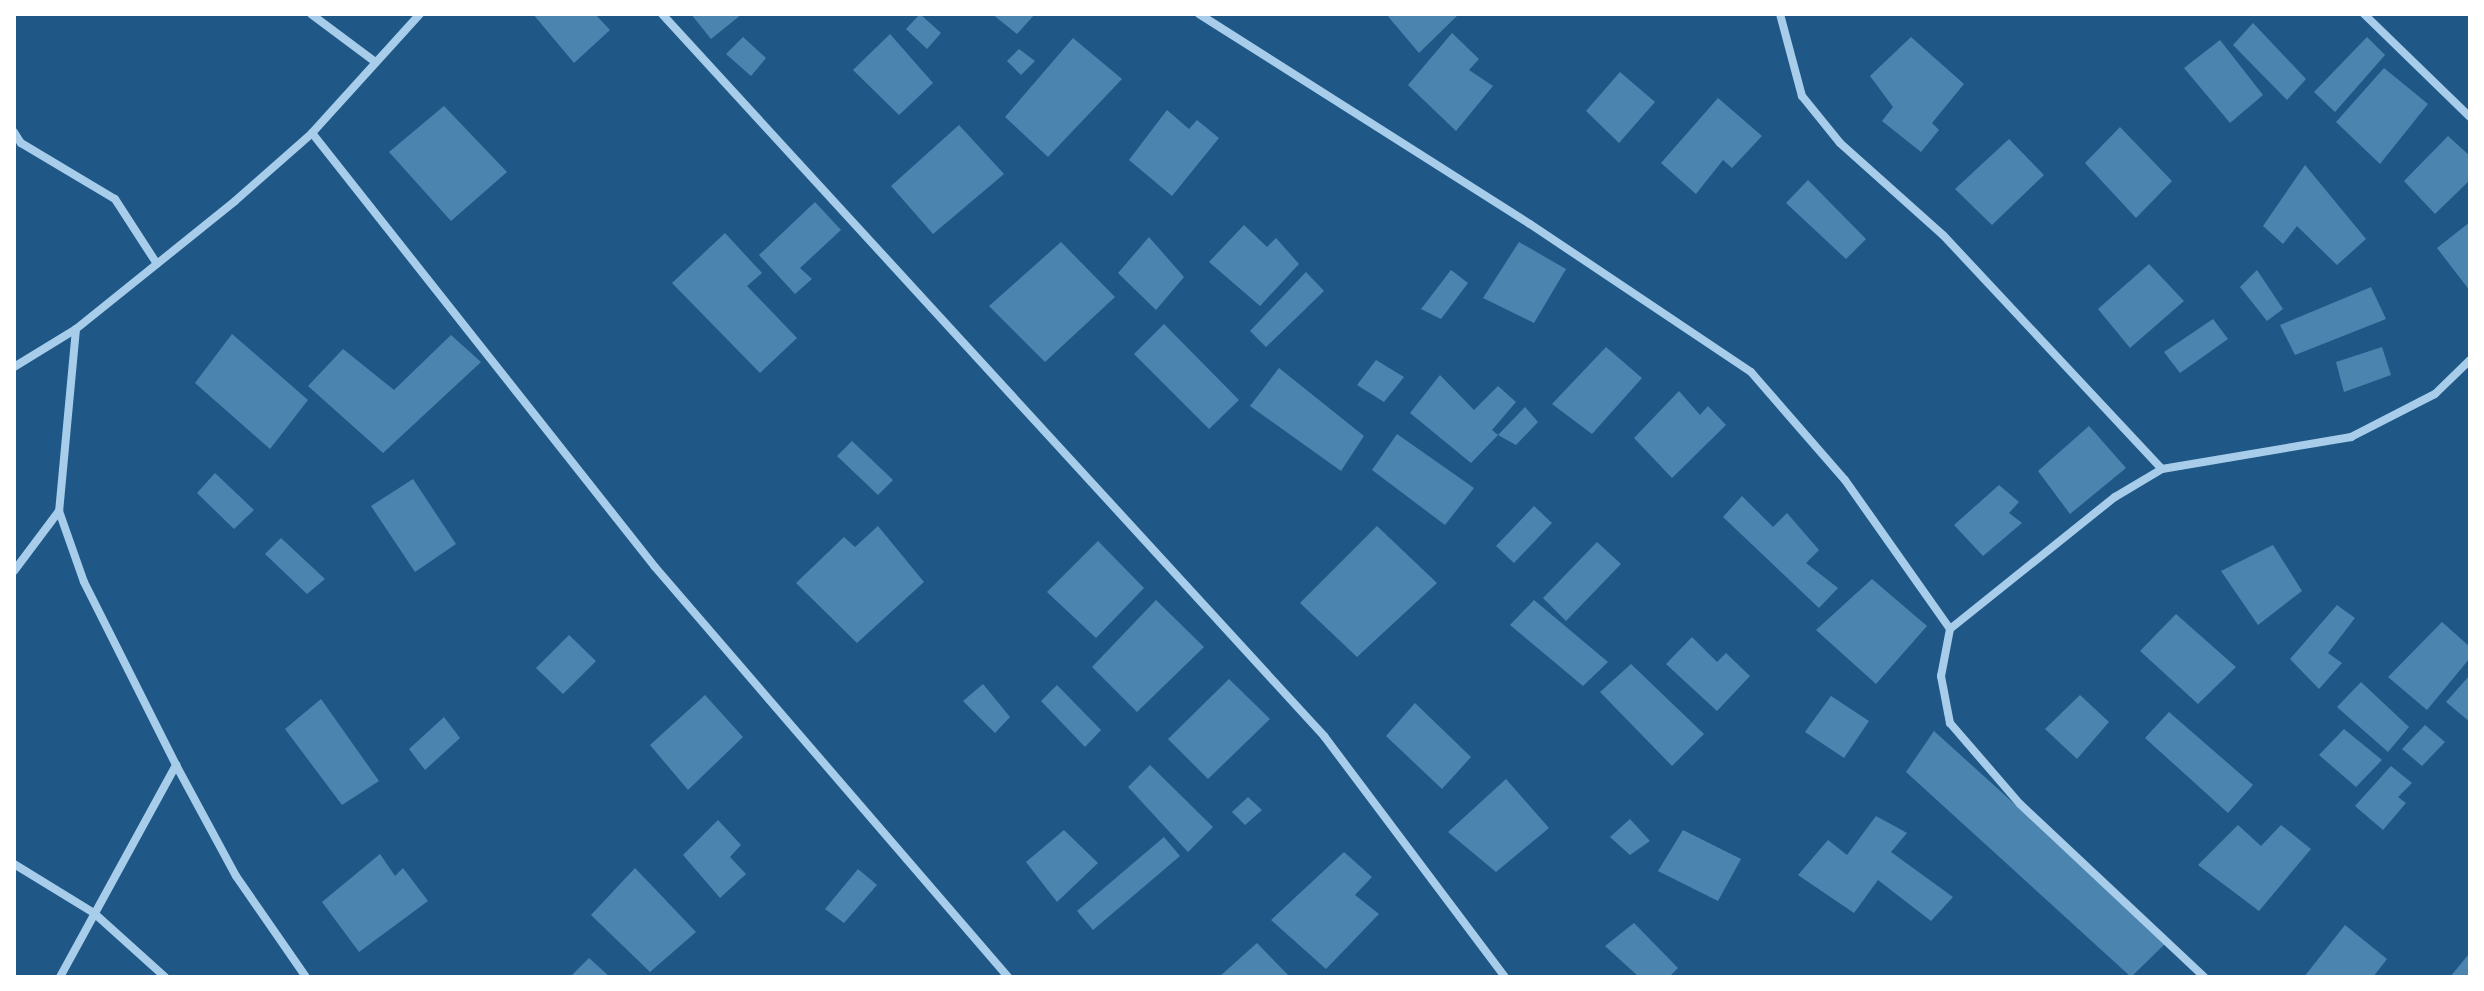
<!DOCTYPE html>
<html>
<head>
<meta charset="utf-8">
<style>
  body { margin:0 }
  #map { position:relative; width:2484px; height:991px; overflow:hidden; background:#1f5886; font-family:Arial,sans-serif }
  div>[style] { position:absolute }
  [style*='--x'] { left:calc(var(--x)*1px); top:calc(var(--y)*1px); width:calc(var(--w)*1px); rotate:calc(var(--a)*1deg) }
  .building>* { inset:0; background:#4c84b0 }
  .minor>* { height:8px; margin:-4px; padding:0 4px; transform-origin:4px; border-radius:4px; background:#a8cdea }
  span { translate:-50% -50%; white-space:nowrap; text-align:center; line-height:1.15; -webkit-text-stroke:6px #1f5886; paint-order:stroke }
  .frame { position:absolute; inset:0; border:16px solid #fff; pointer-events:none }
</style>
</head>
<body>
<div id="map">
  <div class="building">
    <div style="clip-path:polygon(533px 14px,595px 14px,610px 30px,574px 63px)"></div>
    <div style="clip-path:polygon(691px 14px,742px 14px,711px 39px)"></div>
    <div style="clip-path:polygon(920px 14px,941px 33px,927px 49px,906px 29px)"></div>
    <div style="clip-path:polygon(992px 14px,1035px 14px,1017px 34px)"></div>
    <div style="clip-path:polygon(1386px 14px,1459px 14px,1419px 53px)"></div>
    <div style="clip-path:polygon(2253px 23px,2306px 79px,2287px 100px,2233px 45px)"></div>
    <div style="clip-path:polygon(1452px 33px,1479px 59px,1469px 70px,1493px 86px,1456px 131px,1408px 85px)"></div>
    <div style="clip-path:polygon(890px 34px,933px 83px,899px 115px,853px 70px)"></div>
    <div style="clip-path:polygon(743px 37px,766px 58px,751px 76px,726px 54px)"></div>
    <div style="clip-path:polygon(1911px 37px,1964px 84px,1932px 123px,1939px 130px,1921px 152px,1882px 121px,1893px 107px,1870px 76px)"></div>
    <div style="clip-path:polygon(2367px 37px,2385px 55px,2335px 112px,2314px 92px)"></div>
    <div style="clip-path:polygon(1073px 38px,1122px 79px,1048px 157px,1005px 117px)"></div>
    <div style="clip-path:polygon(2220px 40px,2263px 95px,2230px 123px,2184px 68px)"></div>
    <div style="clip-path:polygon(1019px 49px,1035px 61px,1021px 75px,1007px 61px)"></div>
    <div style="clip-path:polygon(2384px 68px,2428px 104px,2380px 164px,2336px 122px)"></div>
    <div style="clip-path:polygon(1620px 72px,1655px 102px,1619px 143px,1586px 111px)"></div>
    <div style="clip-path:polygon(1718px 98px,1762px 136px,1732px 168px,1723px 160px,1696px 194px,1661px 163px)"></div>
    <div style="clip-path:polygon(444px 106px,507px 172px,451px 221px,389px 152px)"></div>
    <div style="clip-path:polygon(1167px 110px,1189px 129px,1197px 120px,1219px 138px,1172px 196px,1129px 160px)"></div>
    <div style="clip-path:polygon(959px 125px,1004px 174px,933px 234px,891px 186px)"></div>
    <div style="clip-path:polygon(2120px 127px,2172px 181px,2136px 218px,2085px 163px)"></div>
    <div style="clip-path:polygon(2448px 136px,2470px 156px,2470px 180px,2435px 214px,2404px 181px)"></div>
    <div style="clip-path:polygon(2009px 139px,2044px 175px,1992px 225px,1955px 189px)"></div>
    <div style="clip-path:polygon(2305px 165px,2366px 239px,2337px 265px,2297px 226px,2283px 244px,2263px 226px)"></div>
    <div style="clip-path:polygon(1808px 180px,1866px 239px,1846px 259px,1786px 203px)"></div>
    <div style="clip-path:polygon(815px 202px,841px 230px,800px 268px,812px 279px,795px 294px,759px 255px)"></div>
    <div style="clip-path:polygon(2470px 222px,2470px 291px,2437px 248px)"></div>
    <div style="clip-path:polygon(1244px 225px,1267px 247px,1276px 238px,1299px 264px,1260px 306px,1209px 262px)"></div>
    <div style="clip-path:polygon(725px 233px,762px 273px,747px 286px,797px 338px,760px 373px,672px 283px)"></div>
    <div style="clip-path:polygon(1149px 237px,1184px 277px,1156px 310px,1118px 273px)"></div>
    <div style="clip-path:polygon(1061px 242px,1115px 297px,1045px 362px,989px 306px)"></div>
    <div style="clip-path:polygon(1519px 242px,1566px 269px,1534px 323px,1483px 298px)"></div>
    <div style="clip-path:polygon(2149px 264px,2184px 301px,2130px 348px,2098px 309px)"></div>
    <div style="clip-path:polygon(1451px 270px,1468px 283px,1441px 319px,1421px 309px)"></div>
    <div style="clip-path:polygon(2257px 270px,2283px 309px,2267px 321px,2240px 287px)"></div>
    <div style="clip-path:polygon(1306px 272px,1324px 291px,1266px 347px,1250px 331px)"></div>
    <div style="clip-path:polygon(2371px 287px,2386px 319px,2295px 355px,2280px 325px)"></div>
    <div style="clip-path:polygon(2213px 319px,2228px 339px,2180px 373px,2164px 352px)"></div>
    <div style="clip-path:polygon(1164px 324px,1239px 400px,1209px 429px,1134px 354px)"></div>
    <div style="clip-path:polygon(232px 334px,308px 400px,270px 449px,195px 383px)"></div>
    <div style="clip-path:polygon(451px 335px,481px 362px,383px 453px,308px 386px,343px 349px,394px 390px)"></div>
    <div style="clip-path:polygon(1606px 347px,1642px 378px,1592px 434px,1552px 404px)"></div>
    <div style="clip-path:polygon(2382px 347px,2391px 375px,2344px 392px,2336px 362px)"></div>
    <div style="clip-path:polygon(1376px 360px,1404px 377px,1384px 402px,1357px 385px)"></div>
    <div style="clip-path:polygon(1279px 368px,1364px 436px,1341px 471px,1250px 406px)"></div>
    <div style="clip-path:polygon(1440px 375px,1474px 410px,1498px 386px,1516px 402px,1492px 430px,1498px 435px,1471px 463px,1410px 413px)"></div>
    <div style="clip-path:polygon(1679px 391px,1700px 415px,1708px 406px,1726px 425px,1672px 478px,1634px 438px)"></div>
    <div style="clip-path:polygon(1525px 407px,1538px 422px,1516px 445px,1498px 435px)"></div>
    <div style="clip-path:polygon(2089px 426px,2126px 468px,2070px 514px,2038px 471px)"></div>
    <div style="clip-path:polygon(1397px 434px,1474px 488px,1445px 525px,1372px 470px)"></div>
    <div style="clip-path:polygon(852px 441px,893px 480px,878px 495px,837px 456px)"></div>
    <div style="clip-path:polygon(215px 473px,254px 510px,234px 529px,197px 493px)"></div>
    <div style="clip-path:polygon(413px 479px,456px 544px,415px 572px,371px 506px)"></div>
    <div style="clip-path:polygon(1999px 485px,2019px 502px,2009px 513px,2022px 523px,1983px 556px,1954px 525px)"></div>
    <div style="clip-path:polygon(1742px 496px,1773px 527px,1787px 513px,1819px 550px,1806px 563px,1838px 588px,1819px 608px,1723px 517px)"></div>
    <div style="clip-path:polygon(1534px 506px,1552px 523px,1514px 563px,1496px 546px)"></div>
    <div style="clip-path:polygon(878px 526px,924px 582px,857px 643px,796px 583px,844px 537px,855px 547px)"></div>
    <div style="clip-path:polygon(1377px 526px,1437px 583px,1357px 657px,1300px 603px)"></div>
    <div style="clip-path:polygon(281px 538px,325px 579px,307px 594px,265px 554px)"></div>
    <div style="clip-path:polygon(1098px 541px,1144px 588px,1096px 638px,1047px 592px)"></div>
    <div style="clip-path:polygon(1597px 542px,1621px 564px,1566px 621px,1543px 598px)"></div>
    <div style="clip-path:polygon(2273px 545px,2302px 591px,2258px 625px,2221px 571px)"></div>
    <div style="clip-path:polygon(1872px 579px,1927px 626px,1876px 684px,1816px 630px)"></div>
    <div style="clip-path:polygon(1156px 600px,1204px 647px,1137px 712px,1092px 667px)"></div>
    <div style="clip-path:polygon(1534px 600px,1608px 662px,1583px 686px,1510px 625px)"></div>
    <div style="clip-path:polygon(2337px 605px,2355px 618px,2328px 653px,2342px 663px,2319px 689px,2290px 659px)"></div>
    <div style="clip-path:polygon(2176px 614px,2236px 667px,2198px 704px,2140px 651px)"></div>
    <div style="clip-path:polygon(2442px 622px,2470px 647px,2470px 658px,2427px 710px,2388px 677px)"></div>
    <div style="clip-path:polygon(569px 635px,596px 661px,563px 694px,536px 668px)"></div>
    <div style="clip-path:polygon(1692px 637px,1717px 662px,1726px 653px,1750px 676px,1717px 711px,1666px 664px)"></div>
    <div style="clip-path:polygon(1631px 664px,1704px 734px,1672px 766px,1600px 692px)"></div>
    <div style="clip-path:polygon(2470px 675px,2470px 722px,2446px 702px)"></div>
    <div style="clip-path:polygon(1229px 679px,1270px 719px,1208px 779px,1168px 739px)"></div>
    <div style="clip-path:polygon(2361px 682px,2409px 727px,2388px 752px,2337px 707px)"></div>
    <div style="clip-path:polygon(983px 684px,1010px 717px,995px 733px,963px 701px)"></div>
    <div style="clip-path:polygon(1057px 685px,1101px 730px,1085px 747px,1041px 701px)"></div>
    <div style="clip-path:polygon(705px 695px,743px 737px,688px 790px,650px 745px)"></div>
    <div style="clip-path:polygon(2080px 695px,2109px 722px,2077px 759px,2045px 729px)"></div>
    <div style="clip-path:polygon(1831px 696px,1869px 721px,1844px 758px,1805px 732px)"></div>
    <div style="clip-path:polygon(321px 699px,379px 781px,342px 805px,285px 729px)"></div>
    <div style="clip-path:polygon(1415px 703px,1471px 757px,1442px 789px,1386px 736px)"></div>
    <div style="clip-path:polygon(2169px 712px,2253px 785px,2228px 813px,2145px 738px)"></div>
    <div style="clip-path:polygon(444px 717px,460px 738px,425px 770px,409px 749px)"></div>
    <div style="clip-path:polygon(2425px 725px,2445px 742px,2422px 766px,2402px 749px)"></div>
    <div style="clip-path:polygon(2344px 729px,2382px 760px,2356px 787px,2319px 755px)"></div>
    <div style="clip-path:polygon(1934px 731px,2167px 942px,2131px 977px,1906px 772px)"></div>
    <div style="clip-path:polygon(1150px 765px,1213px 827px,1188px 852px,1128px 787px)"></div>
    <div style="clip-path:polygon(2391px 766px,2412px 783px,2398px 797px,2406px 803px,2383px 830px,2355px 806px)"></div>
    <div style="clip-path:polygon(1506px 779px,1549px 828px,1496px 872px,1448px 832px)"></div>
    <div style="clip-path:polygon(1248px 797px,1262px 810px,1245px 825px,1232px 812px)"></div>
    <div style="clip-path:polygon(1876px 816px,1907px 833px,1891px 852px,1953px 897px,1931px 921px,1878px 880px,1854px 913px,1798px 875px,1828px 840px,1847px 855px)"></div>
    <div style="clip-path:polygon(1630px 819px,1650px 841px,1630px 855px,1610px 837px)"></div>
    <div style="clip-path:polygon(718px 820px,741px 845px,730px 857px,746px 874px,720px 898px,683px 855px)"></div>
    <div style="clip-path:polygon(2238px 825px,2261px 846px,2281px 825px,2311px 849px,2259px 911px,2198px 865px)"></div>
    <div style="clip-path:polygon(1064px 830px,1098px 863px,1057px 902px,1026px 862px)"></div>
    <div style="clip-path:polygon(1683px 830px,1741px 859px,1718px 901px,1658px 871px)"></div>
    <div style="clip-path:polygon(1164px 837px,1180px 856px,1093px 930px,1077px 911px)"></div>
    <div style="clip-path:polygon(1344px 852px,1372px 877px,1355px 895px,1379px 914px,1326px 969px,1271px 920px)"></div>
    <div style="clip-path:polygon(380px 854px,395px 876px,403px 868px,428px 901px,359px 952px,322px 902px)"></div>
    <div style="clip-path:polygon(635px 868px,696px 932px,650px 972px,591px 915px)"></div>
    <div style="clip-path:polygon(858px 869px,877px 885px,844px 923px,825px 909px)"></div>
    <div style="clip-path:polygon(1634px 923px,1678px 968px,1669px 977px,1639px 977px,1605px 946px)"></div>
    <div style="clip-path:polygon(2345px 925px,2387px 959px,2373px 977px,2304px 977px)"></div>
    <div style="clip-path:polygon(1257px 943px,1290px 977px,1219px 977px)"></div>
    <div style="clip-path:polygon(2468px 955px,2470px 977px,2450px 977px)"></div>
    <div style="clip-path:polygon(589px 958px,610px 977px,570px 977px)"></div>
  </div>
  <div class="minor">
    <div style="--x:311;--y:14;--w:79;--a:36.7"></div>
    <div style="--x:662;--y:14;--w:980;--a:47.48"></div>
    <div style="--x:1324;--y:736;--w:301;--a:53.1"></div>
    <div style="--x:1199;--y:14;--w:392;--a:32.4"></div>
    <div style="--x:1530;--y:224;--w:266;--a:33.8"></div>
    <div style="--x:1751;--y:372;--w:143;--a:49"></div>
    <div style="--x:1845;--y:480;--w:182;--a:54.8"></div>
    <div style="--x:1950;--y:629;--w:48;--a:100.8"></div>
    <div style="--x:1941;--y:676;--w:48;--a:79.2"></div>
    <div style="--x:1950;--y:723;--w:107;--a:49.2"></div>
    <div style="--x:2020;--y:804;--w:253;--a:43.2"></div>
    <div style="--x:1780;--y:14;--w:85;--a:75"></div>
    <div style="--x:1802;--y:96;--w:60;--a:51"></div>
    <div style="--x:1840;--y:143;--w:138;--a:41.8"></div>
    <div style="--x:1943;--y:235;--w:320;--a:46.9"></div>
    <div style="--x:2364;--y:14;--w:148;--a:44.2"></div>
    <div style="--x:14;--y:132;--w:13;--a:58"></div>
    <div style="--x:21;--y:143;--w:109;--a:30.8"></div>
    <div style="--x:115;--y:199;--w:77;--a:57.1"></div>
    <div style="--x:312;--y:133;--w:553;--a:51.68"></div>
    <div style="--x:655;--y:567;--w:541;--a:49.27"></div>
    <div style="--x:76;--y:329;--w:183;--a:95.3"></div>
    <div style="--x:59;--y:511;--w:75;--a:70.6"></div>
    <div style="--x:84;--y:582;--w:205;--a:63.3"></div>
    <div style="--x:176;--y:765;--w:126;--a:61.6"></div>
    <div style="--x:236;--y:876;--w:123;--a:55.3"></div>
    <div style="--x:14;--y:367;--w:73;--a:-31.5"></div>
    <div style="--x:76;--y:329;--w:204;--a:-38.8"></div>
    <div style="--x:235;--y:201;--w:103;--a:-41.4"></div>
    <div style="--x:312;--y:133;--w:161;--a:-47.8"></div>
    <div style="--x:14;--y:571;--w:75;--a:-53.1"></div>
    <div style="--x:1950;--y:629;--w:211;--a:-38.7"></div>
    <div style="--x:2115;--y:497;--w:55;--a:-30.8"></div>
    <div style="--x:2162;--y:469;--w:192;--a:-9.6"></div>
    <div style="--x:2351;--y:437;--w:94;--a:-27.1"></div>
    <div style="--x:2435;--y:394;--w:49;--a:-44.2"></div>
    <div style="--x:14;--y:864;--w:94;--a:31.5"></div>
    <div style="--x:94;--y:913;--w:96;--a:42"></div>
    <div style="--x:60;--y:977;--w:242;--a:-61.3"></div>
  </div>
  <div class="frame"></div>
</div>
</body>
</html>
